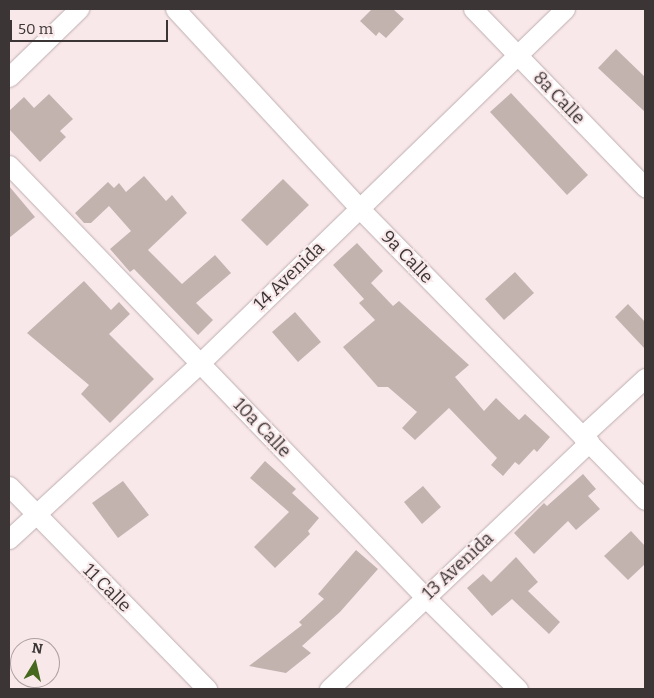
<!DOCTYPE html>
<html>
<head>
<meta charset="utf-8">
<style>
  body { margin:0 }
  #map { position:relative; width:654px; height:698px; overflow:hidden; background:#f9e8ea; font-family:Bitter,serif }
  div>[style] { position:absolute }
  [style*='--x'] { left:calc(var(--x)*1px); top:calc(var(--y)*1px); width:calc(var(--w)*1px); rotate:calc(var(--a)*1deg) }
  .building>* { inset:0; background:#c2b3af }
  .roads { filter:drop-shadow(0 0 1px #beaeb0) drop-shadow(0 0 1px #beaeb0) }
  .minor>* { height:19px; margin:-9.5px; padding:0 9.5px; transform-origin:9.5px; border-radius:9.5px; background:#fff }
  span { translate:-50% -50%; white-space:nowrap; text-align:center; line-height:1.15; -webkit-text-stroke:4px #f9e8ea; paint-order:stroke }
  .street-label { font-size:18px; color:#3b3535 }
  .frame { position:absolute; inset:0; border:10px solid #3b3535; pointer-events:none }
  .north { position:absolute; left:10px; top:638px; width:50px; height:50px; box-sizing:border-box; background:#f9e8ea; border:1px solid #ada0a2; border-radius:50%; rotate:9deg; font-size:14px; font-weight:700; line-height:20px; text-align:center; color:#3b3535 }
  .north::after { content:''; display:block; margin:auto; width:18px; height:22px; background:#45671e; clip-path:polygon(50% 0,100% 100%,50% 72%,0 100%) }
  .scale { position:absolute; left:10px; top:20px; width:158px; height:22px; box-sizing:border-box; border:2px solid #3b3535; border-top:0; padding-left:6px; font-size:15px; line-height:18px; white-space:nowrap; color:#3b3535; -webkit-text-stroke:4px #f9e8ea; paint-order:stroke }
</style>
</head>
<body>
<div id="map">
  <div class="building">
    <div style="clip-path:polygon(372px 9px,393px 9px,404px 19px,386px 38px,379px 32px,376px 36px,360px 21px)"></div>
    <div style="clip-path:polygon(616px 49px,645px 77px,645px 112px,598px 68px)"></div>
    <div style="clip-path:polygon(511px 93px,588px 175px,567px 195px,490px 112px)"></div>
    <div style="clip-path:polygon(49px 94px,73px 119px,60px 131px,66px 137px,40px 162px,9px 129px,9px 111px,24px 97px,34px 108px)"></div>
    <div style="clip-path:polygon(144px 176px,166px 201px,172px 195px,187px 213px,148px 250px,182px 284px,215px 255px,231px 273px,196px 303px,213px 320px,198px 335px,134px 269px,130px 272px,110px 249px,131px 231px,109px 206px,91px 223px,84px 223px,75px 213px,108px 182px,114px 188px,119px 183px,126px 192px)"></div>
    <div style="clip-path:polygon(283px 179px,309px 205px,267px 246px,241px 220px)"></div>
    <div style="clip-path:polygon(9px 186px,35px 217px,9px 238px)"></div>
    <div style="clip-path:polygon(357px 243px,383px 271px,371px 283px,393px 306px,399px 301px,469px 365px,455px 377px,484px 411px,496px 398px,519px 420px,525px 414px,550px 437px,537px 452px,534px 449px,519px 465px,515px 462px,503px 476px,491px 465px,497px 458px,449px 408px,415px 440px,402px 428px,417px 412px,388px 387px,378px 387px,343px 347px,375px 320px,359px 303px,364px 299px,333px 265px)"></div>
    <div style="clip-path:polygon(515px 272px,534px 293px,504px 320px,485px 299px)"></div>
    <div style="clip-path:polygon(84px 281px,111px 310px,119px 302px,130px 314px,109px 334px,154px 379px,110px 423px,81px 394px,89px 385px,27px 333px)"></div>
    <div style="clip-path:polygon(628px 304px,645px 322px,645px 349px,615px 317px)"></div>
    <div style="clip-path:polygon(295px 312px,321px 342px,298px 362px,272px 332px)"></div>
    <div style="clip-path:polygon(265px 461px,296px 489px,292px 493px,319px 518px,308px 531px,310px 534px,275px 568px,254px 547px,289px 512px,250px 478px)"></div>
    <div style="clip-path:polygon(583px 474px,596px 489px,588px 496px,600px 509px,576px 530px,568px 521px,534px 554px,514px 533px,544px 503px,547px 506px)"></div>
    <div style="clip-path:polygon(123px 481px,149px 515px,118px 538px,92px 503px)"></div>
    <div style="clip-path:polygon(423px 486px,441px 507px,422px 524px,404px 502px)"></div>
    <div style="clip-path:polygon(631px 531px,645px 546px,645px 564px,628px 580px,604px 556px)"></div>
    <div style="clip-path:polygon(356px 550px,378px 569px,340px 612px,302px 646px,311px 653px,286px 673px,249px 666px,302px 625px,299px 622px,324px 599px,318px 594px)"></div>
    <div style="clip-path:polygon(516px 557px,538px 582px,528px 591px,560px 622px,549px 634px,512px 599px,492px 616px,467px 588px,483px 574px,491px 582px)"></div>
  </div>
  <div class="roads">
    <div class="minor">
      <div style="--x:175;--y:9;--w:271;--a:47.2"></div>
      <div style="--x:359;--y:208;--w:409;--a:45.6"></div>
      <div style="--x:473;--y:9;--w:248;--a:46"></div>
      <div style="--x:9;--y:77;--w:98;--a:-44.2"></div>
      <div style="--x:9;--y:165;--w:600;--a:46.08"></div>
      <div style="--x:425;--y:597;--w:131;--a:44.7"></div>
      <div style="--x:582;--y:436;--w:86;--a:-42.6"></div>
      <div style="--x:9;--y:486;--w:284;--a:45.7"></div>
      <div style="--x:9;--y:539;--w:258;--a:-42.6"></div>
      <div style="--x:199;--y:364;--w:510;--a:-44.13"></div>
      <div style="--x:329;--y:689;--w:359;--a:-43.5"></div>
    </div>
  </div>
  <div class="street-label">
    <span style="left:559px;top:98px;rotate:46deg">8a Calle</span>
    <span style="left:407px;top:257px;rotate:46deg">9a Calle</span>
    <span style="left:289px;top:276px;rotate:-44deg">14 Avenida</span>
    <span style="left:262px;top:428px;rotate:46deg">10a Calle</span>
    <span style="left:458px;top:566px;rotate:-43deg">13 Avenida</span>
    <span style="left:107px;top:588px;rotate:45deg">11 Calle</span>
  </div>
  <div class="frame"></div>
  <div class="north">N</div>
  <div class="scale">50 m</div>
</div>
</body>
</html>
